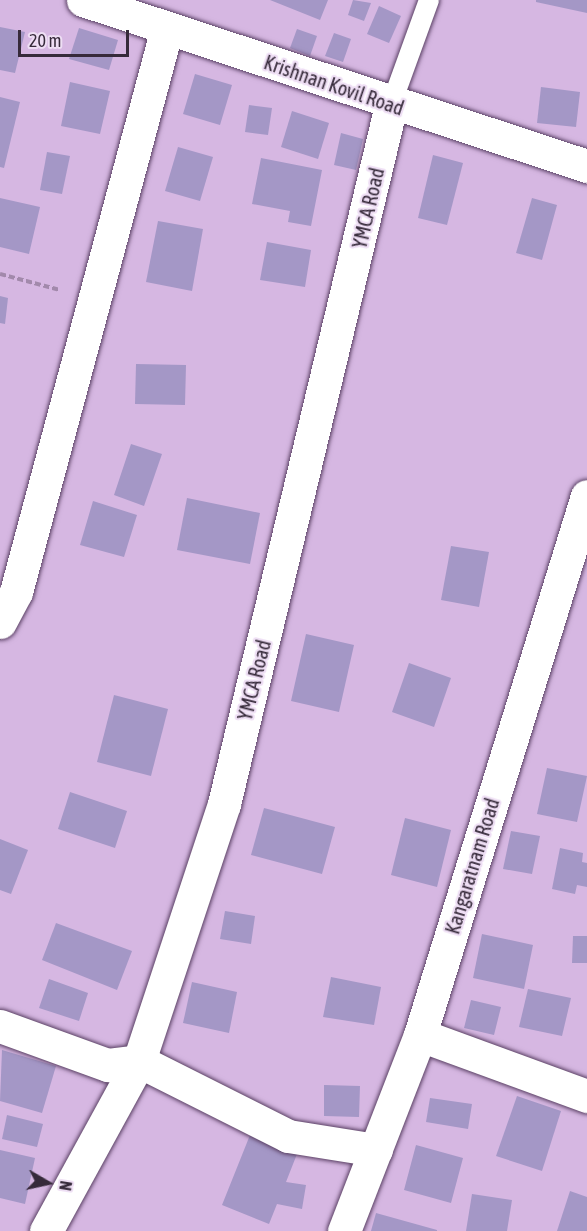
<!DOCTYPE html>
<html>
<head>
<meta charset="utf-8">
<style>
  body { margin:0 }
  #map { position:relative; width:587px; height:1231px; overflow:hidden; background:#d6b7e2; font-family:"Asap Condensed",sans-serif }
  div>[style] { position:absolute }
  [style*='--x'] { left:calc(var(--x)*1px); top:calc(var(--y)*1px); width:calc(var(--w)*1px); rotate:calc(var(--a)*1deg) }
  .building>* { inset:0; background:#a497c6 }
  .path>* { height:4px; margin-top:-2px; transform-origin:0; background:repeating-linear-gradient(90deg,#a289ab 0 6px,transparent 0 9px) }
  .roads { filter:drop-shadow(0 0 2px #5a4064) drop-shadow(0 0 2px #5a4064) }
  .service>* { height:20px; margin:-10px; padding:0 10px; transform-origin:10px; border-radius:10px; background:#fff }
  .minor>* { height:33px; margin:-16.5px; padding:0 16.5px; transform-origin:16.5px; border-radius:16.5px; background:#fff }
  .tertiary>* { height:33px; margin:-16.5px; padding:0 16.5px; transform-origin:16.5px; border-radius:16.5px; background:#fff }
  span { translate:-50% -50%; white-space:nowrap; text-align:center; line-height:1.15; -webkit-text-stroke:4.5px #eedef4; paint-order:stroke }
  .street-label { font-size:20px; color:#362a3a }
  .north { position:absolute; left:18px; top:1153px; width:60px; height:60px; -webkit-text-stroke:4px #eedef4; paint-order:stroke; rotate:99deg; font-size:16px; font-weight:700; line-height:24px; text-align:center; color:#362a3a }
  .north::after { content:''; display:block; margin:auto; width:21px; height:27px; background:#362a3a; clip-path:polygon(50% 0,100% 100%,50% 72%,0 100%) }
  .scale { position:absolute; left:18px; top:30px; width:111px; height:27px; box-sizing:border-box; border:3px solid #362a3a; border-top:0; padding-left:8px; font-size:18px; line-height:21px; white-space:nowrap; color:#362a3a; -webkit-text-stroke:4px #eedef4; paint-order:stroke }
</style>
</head>
<body>
<div id="map">
  <div class="building">
    <div style="clip-path:polygon(270px 0,328px 0,320px 20px)"></div>
    <div style="clip-path:polygon(353px 0,371px 3px,364px 21px,348px 15px)"></div>
    <div style="clip-path:polygon(536px 0,587px 0,587px 13px,536px 2px)"></div>
    <div style="clip-path:polygon(379px 6px,401px 16px,389px 43px,367px 34px)"></div>
    <div style="clip-path:polygon(0 27px,25px 32px,15px 73px,0 70px)"></div>
    <div style="clip-path:polygon(79px 28px,118px 40px,109px 70px,69px 59px)"></div>
    <div style="clip-path:polygon(297px 29px,317px 36px,310px 56px,290px 48px)"></div>
    <div style="clip-path:polygon(334px 33px,351px 39px,343px 62px,325px 56px)"></div>
    <div style="clip-path:polygon(195px 74px,232px 85px,220px 125px,183px 114px)"></div>
    <div style="clip-path:polygon(70px 82px,110px 91px,100px 134px,61px 126px)"></div>
    <div style="clip-path:polygon(541px 87px,580px 92px,576px 127px,537px 123px)"></div>
    <div style="clip-path:polygon(0 97px,20px 102px,4px 168px,0 167px)"></div>
    <div style="clip-path:polygon(249px 105px,272px 108px,268px 135px,245px 132px)"></div>
    <div style="clip-path:polygon(292px 111px,329px 123px,318px 159px,281px 147px)"></div>
    <div style="clip-path:polygon(341px 133px,363px 139px,356px 170px,334px 165px)"></div>
    <div style="clip-path:polygon(178px 147px,213px 157px,200px 201px,165px 191px)"></div>
    <div style="clip-path:polygon(47px 152px,70px 156px,62px 194px,40px 190px)"></div>
    <div style="clip-path:polygon(433px 155px,463px 163px,447px 225px,418px 218px)"></div>
    <div style="clip-path:polygon(261px 158px,322px 170px,311px 226px,288px 222px,290px 211px,252px 204px)"></div>
    <div style="clip-path:polygon(0 198px,40px 207px,29px 254px,0 247px)"></div>
    <div style="clip-path:polygon(532px 198px,557px 205px,542px 260px,516px 253px)"></div>
    <div style="clip-path:polygon(158px 221px,203px 229px,192px 291px,146px 282px)"></div>
    <div style="clip-path:polygon(267px 242px,311px 250px,305px 287px,260px 280px)"></div>
    <div style="clip-path:polygon(0 296px,8px 298px,5px 324px,0 323px)"></div>
    <div style="clip-path:polygon(136px 364px,186px 365px,185px 405px,135px 404px)"></div>
    <div style="clip-path:polygon(131px 444px,162px 454px,144px 506px,114px 495px)"></div>
    <div style="clip-path:polygon(187px 498px,260px 513px,250px 564px,177px 550px)"></div>
    <div style="clip-path:polygon(93px 501px,137px 515px,124px 557px,80px 545px)"></div>
    <div style="clip-path:polygon(451px 546px,489px 552px,479px 607px,441px 600px)"></div>
    <div style="clip-path:polygon(306px 634px,354px 645px,339px 712px,291px 701px)"></div>
    <div style="clip-path:polygon(409px 663px,451px 678px,434px 727px,392px 712px)"></div>
    <div style="clip-path:polygon(114px 695px,168px 709px,151px 776px,97px 762px)"></div>
    <div style="clip-path:polygon(547px 768px,587px 776px,577px 822px,537px 814px)"></div>
    <div style="clip-path:polygon(70px 792px,127px 811px,115px 848px,58px 829px)"></div>
    <div style="clip-path:polygon(264px 808px,335px 827px,322px 874px,251px 855px)"></div>
    <div style="clip-path:polygon(405px 818px,451px 830px,437px 887px,391px 875px)"></div>
    <div style="clip-path:polygon(511px 831px,540px 836px,532px 874px,503px 869px)"></div>
    <div style="clip-path:polygon(0 839px,28px 850px,11px 894px,0 890px)"></div>
    <div style="clip-path:polygon(560px 848px,583px 853px,582px 862px,587px 863px,587px 887px,577px 885px,575px 894px,552px 889px)"></div>
    <div style="clip-path:polygon(225px 911px,255px 916px,251px 944px,220px 939px)"></div>
    <div style="clip-path:polygon(56px 923px,132px 951px,117px 990px,42px 960px)"></div>
    <div style="clip-path:polygon(482px 934px,533px 945px,524px 989px,473px 978px)"></div>
    <div style="clip-path:polygon(573px 936px,587px 936px,587px 963px,572px 963px)"></div>
    <div style="clip-path:polygon(331px 977px,381px 987px,374px 1025px,323px 1017px)"></div>
    <div style="clip-path:polygon(49px 979px,88px 993px,79px 1021px,39px 1008px)"></div>
    <div style="clip-path:polygon(192px 982px,237px 992px,229px 1033px,183px 1023px)"></div>
    <div style="clip-path:polygon(528px 989px,571px 998px,562px 1036px,519px 1027px)"></div>
    <div style="clip-path:polygon(471px 1000px,501px 1007px,494px 1035px,464px 1028px)"></div>
    <div style="clip-path:polygon(2px 1050px,56px 1066px,42px 1113px,0 1101px)"></div>
    <div style="clip-path:polygon(324px 1085px,360px 1086px,359px 1117px,324px 1116px)"></div>
    <div style="clip-path:polygon(517px 1096px,561px 1111px,542px 1171px,496px 1156px)"></div>
    <div style="clip-path:polygon(430px 1098px,472px 1104px,468px 1129px,426px 1122px)"></div>
    <div style="clip-path:polygon(7px 1115px,43px 1124px,37px 1147px,2px 1139px)"></div>
    <div style="clip-path:polygon(250px 1135px,297px 1154px,286px 1182px,306px 1185px,302px 1209px,277px 1204px,269px 1224px,222px 1205px)"></div>
    <div style="clip-path:polygon(416px 1145px,463px 1158px,451px 1203px,404px 1190px)"></div>
    <div style="clip-path:polygon(0 1150px,35px 1158px,25px 1204px,0 1198px)"></div>
    <div style="clip-path:polygon(570px 1191px,587px 1197px,587px 1231px,557px 1231px)"></div>
    <div style="clip-path:polygon(472px 1194px,512px 1200px,507px 1231px,466px 1231px)"></div>
    <div style="clip-path:polygon(376px 1213px,437px 1230px,437px 1231px,371px 1231px)"></div>
  </div>
  <div class="path">
    <div style="--x:0;--y:274;--w:62;--a:14.9"></div>
  </div>
  <div class="roads">
    <div class="service">
      <div style="--x:391;--y:105;--w:112;--a:-70.1"></div>
    </div>
    <div class="minor">
      <div style="--x:0;--y:622;--w:34;--a:-62"></div>
      <div style="--x:16;--y:592;--w:584;--a:-75.01"></div>
      <div style="--x:0;--y:1026;--w:115;--a:19.9"></div>
      <div style="--x:108;--y:1065;--w:31;--a:-7"></div>
      <div style="--x:139;--y:1061;--w:167;--a:26.7"></div>
      <div style="--x:288;--y:1136;--w:89;--a:9"></div>
      <div style="--x:420;--y:1035;--w:178;--a:20.1"></div>
      <div style="--x:46;--y:1231;--w:194;--a:-61.3"></div>
      <div style="--x:139;--y:1061;--w:271;--a:-71.7"></div>
      <div style="--x:224;--y:804;--w:719;--a:-76.56"></div>
      <div style="--x:344;--y:1231;--w:210;--a:-68.8"></div>
      <div style="--x:420;--y:1035;--w:564;--a:-72.79"></div>
    </div>
    <div class="tertiary">
      <div style="--x:83;--y:0;--w:531;--a:18.23"></div>
    </div>
  </div>
  <div class="street-label">
    <span style="left:334px;top:85px;rotate:19deg">Krishnan Kovil Road</span>
    <span style="left:368px;top:208px;rotate:-77deg">YMCA Road</span>
    <span style="left:254px;top:680px;rotate:-76deg">YMCA Road</span>
    <span style="left:472px;top:866px;rotate:-73deg">Kangaratnam Road</span>
  </div>
  <div class="north">N</div>
  <div class="scale">20 m</div>
</div>
</body>
</html>
